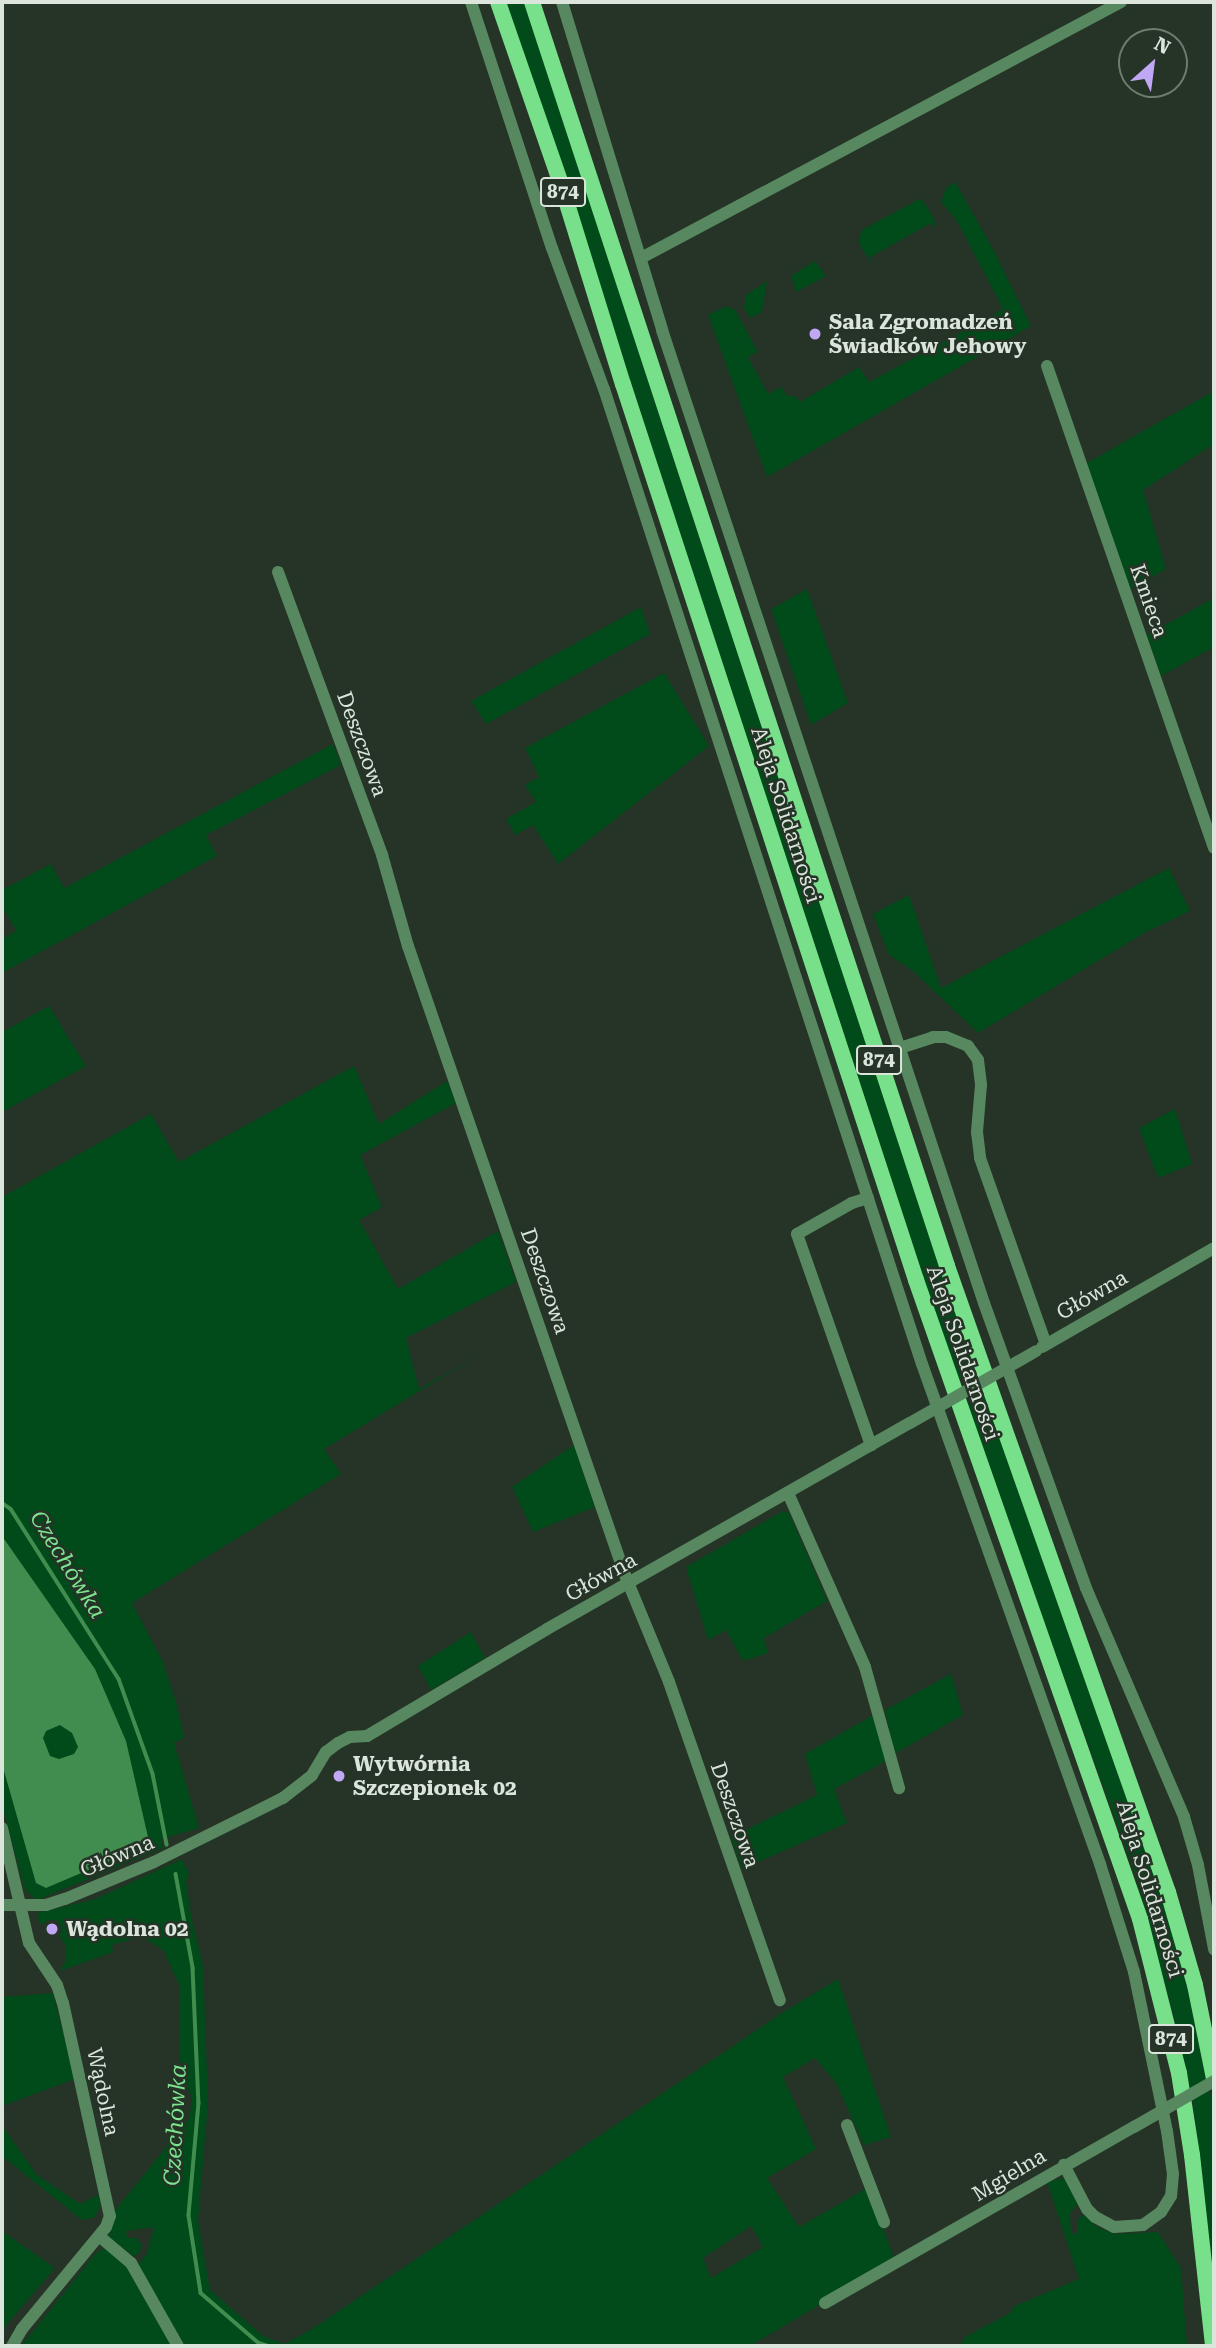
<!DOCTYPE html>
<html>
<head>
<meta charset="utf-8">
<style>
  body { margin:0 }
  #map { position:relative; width:1216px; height:2348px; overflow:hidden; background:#253427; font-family:"Roboto Serif",serif }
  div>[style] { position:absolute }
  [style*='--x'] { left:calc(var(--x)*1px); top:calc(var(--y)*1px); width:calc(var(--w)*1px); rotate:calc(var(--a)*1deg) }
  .green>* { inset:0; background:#014a1a }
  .water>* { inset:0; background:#408d4f }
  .stream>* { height:3.5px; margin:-1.75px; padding:0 1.75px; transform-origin:1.75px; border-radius:1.75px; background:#408d4f }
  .minor>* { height:12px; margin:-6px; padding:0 6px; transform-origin:6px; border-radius:6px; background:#58885f }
  .major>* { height:16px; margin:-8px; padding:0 8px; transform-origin:8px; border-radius:8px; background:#78e08b }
  .minor-bridge>* { height:12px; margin:-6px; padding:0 6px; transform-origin:6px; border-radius:6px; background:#58885f }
  .dots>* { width:19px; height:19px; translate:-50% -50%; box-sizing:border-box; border:4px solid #253427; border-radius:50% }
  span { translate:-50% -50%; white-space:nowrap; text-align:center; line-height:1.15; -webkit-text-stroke:5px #253427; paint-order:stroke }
  .shield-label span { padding:2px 5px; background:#253427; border:2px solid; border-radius:5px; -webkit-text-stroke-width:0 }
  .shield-label { font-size:19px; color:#dbe5dc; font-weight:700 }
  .poi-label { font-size:21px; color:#dbe5dc; font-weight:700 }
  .left { translate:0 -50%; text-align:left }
  .street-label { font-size:21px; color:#dbe5dc }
  .water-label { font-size:23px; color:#7de390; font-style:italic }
  .frame { position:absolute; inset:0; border:4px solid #dbe5dc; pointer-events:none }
  .north { position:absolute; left:1118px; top:28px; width:70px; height:70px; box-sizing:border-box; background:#253427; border:2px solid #6e7b6f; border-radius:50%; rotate:28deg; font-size:19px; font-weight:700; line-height:28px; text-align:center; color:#dbe5dc }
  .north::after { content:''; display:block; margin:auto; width:24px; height:32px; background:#c0a8f4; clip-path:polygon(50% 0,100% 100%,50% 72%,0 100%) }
</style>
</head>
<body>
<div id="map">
  <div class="green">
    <div style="clip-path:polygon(506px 2px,524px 2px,975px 1370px,957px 1380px)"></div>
    <div style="clip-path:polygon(955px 182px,993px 249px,1031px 326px,767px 477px,708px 315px,727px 306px,735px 310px,758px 352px,748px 357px,768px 394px,781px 387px,787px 396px,795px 396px,800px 402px,859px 367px,869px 382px,984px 320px,1003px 309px,957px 221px,941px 202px,946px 188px)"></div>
    <div style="clip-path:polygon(919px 199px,924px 202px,934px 219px,936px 230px,931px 223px,870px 257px,871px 263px,858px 242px,862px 230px)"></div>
    <div style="clip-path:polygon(815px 261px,826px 276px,796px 292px,791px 276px)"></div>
    <div style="clip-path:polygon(767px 281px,762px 312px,750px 318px,744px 308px,746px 295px)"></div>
    <div style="clip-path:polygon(1214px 391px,1214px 444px,1143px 490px,1166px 569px,1131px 589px,1085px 464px)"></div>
    <div style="clip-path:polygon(807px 589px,848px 703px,811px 725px,771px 609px)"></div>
    <div style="clip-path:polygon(1214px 598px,1214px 647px,1161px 676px,1147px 635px)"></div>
    <div style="clip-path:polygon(641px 607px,650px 634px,486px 724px,471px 701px)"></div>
    <div style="clip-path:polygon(664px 673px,709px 746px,558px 864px,533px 825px,515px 835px,506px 819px,536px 802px,525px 785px,539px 777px,525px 748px)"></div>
    <div style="clip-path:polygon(333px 744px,341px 765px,206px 835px,217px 856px,2px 973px,2px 940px,16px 930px,2px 907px,2px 890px,51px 864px,64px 888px)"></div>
    <div style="clip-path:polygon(1169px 868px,1190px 911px,1146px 932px,978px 1033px,913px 971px,889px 955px,873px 914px,909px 895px,941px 988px)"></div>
    <div style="clip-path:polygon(49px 1006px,86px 1066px,2px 1112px,2px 1032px)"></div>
    <div style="clip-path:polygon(354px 1066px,379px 1124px,447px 1081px,456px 1103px,360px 1155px,382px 1207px,359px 1220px,398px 1289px,498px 1231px,516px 1282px,406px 1338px,419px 1389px,477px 1356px,324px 1449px,341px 1474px,132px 1603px,163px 1662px,177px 1705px,184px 1738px,174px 1743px,199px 1828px,161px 1839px,163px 1848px,37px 1900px,25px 1890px,2px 1805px,2px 1197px,151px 1114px,179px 1162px)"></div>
    <div style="clip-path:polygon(1175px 1109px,1192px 1164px,1158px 1178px,1139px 1128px)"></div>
    <div style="clip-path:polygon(985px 1395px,1161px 1885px,1203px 2045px,1214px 2118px,1214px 2294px,1193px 2103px,1180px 2039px,1134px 1870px,965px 1406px)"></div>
    <div style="clip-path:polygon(574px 1445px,595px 1507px,533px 1532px,512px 1487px)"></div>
    <div style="clip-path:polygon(783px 1511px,789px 1513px,827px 1601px,764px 1638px,768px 1653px,743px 1661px,726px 1630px,708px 1640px,686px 1567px)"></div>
    <div style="clip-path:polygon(471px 1632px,485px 1658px,431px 1690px,418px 1666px)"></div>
    <div style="clip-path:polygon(951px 1674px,963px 1715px,894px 1754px,885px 1710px)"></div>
    <div style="clip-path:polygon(875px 1714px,888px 1760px,834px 1789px,847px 1823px,742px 1869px,731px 1837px,817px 1795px,805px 1754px)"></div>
    <div style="clip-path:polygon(evenodd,182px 1859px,189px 1873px,186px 1880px,191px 1916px,203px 1966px,208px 2102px,198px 2221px,210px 2290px,263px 2336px,284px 2344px,312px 2329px,782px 2013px,838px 1979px,891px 2137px,864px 2145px,836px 2083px,815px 2058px,783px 2077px,816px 2149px,767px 2178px,799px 2227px,867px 2188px,895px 2260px,750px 2346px,185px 2346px,138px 2265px,147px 2253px,154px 2227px,126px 2231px,127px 2238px,136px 2238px,142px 2245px,139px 2254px,133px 2256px,110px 2238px,109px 2234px,117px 2208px,189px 2119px,192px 2098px,179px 2066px,179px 1985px,164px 1951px,142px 1936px,112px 1945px,113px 1952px,60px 1971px,65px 1962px,65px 1945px,57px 1931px,39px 1922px,37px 1913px,95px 1899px,182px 1859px,751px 2226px,763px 2247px,711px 2278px,703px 2258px,751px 2226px)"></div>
    <div style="clip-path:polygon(53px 1993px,75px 2079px,2px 2106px,2px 1997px)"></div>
    <div style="clip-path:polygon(2px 2126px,37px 2175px,80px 2204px,99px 2195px,101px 2204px,95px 2217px,82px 2220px,2px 2156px)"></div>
    <div style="clip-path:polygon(1064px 2178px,1078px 2203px,1070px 2214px,1071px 2233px,1077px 2234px,1077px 2220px,1084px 2215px,1097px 2227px,1115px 2234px,1158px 2232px,1181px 2268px,1187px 2346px,960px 2346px,965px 2337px,1010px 2313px,1015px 2306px,1079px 2279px,1047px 2182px)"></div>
    <div style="clip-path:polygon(2px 2231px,55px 2268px,2px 2330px)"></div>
    <div style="clip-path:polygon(105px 2248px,127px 2267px,171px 2346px,21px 2346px,96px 2253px)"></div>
  </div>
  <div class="water">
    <div style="clip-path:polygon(evenodd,2px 1536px,95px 1669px,126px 1741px,148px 1837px,140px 1848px,46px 1888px,36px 1883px,2px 1764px,2px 1536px,60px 1725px,72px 1733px,78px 1747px,74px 1754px,59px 1759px,50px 1756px,43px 1738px,46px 1731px,60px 1725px)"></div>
  </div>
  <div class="stream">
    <div style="--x:2;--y:1503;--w:11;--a:34"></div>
    <div style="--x:11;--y:1509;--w:201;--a:57.6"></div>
    <div style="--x:119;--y:1679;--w:101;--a:70.3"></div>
    <div style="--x:153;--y:1774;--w:72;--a:78.8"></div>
    <div style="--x:176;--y:1874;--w:96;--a:79.7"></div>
    <div style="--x:193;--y:1968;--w:135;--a:87.5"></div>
    <div style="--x:199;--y:2103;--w:113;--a:95.1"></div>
    <div style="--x:189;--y:2216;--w:78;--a:81.1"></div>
    <div style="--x:201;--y:2293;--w:77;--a:40.8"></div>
    <div style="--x:259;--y:2343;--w:9;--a:18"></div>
  </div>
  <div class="minor">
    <div style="--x:471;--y:2;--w:259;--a:71.8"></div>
    <div style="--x:552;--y:248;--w:150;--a:69.8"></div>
    <div style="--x:604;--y:389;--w:1026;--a:71.94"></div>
    <div style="--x:922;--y:1364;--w:531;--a:70.4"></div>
    <div style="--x:1100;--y:1864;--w:113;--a:72.5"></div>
    <div style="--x:1134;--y:1972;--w:162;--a:78.3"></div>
    <div style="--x:1167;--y:2131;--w:43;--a:82.1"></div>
    <div style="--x:1173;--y:2174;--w:22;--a:95"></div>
    <div style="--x:1171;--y:2196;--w:19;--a:122"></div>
    <div style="--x:1161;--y:2212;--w:22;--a:144"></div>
    <div style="--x:1143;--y:2225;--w:29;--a:176"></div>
    <div style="--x:1114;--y:2227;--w:21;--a:-152"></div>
    <div style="--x:1095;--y:2217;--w:11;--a:-135"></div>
    <div style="--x:1087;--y:2209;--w:50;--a:-117.6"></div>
    <div style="--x:562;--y:2;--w:343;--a:73"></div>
    <div style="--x:662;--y:330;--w:1025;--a:71.69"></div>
    <div style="--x:984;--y:1303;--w:303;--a:70.3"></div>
    <div style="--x:1086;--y:1588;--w:249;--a:66.8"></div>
    <div style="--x:1184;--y:1817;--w:50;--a:73.7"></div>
    <div style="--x:1198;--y:1865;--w:86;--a:79.2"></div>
    <div style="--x:641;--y:258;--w:544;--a:-28.07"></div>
    <div style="--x:1047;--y:366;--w:510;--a:70.89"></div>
    <div style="--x:278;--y:572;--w:302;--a:69.8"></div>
    <div style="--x:382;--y:855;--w:95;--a:74.1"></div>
    <div style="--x:408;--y:946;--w:665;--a:70.97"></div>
    <div style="--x:625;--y:1575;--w:116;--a:67.6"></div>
    <div style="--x:669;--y:1682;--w:337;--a:70.8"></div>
    <div style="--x:900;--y:1048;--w:35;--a:-18"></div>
    <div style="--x:933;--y:1037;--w:13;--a:0"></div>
    <div style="--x:946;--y:1037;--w:24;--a:22"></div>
    <div style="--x:968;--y:1046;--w:17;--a:54"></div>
    <div style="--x:978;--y:1060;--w:25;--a:83"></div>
    <div style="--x:981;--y:1085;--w:47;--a:94.9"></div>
    <div style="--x:977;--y:1132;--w:26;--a:83"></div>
    <div style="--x:980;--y:1158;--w:197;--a:70.5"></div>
    <div style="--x:868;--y:1198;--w:17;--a:163"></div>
    <div style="--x:852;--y:1203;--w:63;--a:150.6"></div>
    <div style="--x:797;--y:1234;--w:224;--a:70.7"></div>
    <div style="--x:1042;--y:1347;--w:198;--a:-29.9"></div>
    <div style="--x:788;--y:1493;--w:190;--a:66.1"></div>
    <div style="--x:865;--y:1667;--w:126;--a:74.3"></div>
    <div style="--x:2;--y:1828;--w:118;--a:76.8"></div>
    <div style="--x:29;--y:1943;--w:50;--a:56.3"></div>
    <div style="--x:57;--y:1985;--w:19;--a:72"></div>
    <div style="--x:63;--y:2003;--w:218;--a:77.6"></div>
    <div style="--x:110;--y:2216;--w:12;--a:110"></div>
    <div style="--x:106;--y:2227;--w:132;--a:129.5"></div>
    <div style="--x:22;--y:2329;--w:20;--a:120"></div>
    <div style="--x:2;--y:1905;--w:44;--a:0"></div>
    <div style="--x:46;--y:1905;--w:20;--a:-18"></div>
    <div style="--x:65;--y:1899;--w:96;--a:-22.6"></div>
    <div style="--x:154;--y:1862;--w:144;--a:-26.4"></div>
    <div style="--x:283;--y:1798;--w:37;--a:-38"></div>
    <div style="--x:312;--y:1775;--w:27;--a:-59"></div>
    <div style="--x:326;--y:1752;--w:15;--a:-37"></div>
    <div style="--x:338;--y:1743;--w:13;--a:-27"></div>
    <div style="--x:350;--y:1737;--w:17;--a:-3"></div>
    <div style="--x:367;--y:1736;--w:209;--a:-30.7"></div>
    <div style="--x:547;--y:1629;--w:417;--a:-29.6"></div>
    <div style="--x:847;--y:2125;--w:104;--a:69.1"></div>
    <div style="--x:99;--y:2236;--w:42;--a:40.2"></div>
    <div style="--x:131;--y:2263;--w:95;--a:60.5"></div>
    <div style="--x:825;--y:2303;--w:356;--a:-29.7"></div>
  </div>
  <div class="major">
    <div style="--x:498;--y:2;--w:189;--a:70.9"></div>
    <div style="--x:560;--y:181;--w:213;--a:72.8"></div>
    <div style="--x:623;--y:384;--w:943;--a:71.89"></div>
    <div style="--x:916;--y:1280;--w:677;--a:70.68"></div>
    <div style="--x:1140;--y:1919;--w:159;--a:75.8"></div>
    <div style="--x:1179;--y:2073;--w:83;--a:81"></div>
    <div style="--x:1192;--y:2155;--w:192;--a:83.7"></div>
    <div style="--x:532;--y:2;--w:1330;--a:71.82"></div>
    <div style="--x:947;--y:1266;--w:664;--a:70.56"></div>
    <div style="--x:1168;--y:1892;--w:97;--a:73.8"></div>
    <div style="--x:1195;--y:1985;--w:95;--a:78.5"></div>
  </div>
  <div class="minor-bridge">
    <div style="--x:910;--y:1423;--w:145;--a:-29.7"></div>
    <div style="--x:1134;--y:2127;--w:92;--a:-29.9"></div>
  </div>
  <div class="dots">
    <div style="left:815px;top:334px;background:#c0a8f4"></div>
    <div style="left:339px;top:1776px;background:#c0a8f4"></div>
    <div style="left:52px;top:1929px;background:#c0a8f4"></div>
  </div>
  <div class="shield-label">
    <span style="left:563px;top:192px">874</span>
    <span style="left:879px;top:1060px">874</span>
    <span style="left:1171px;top:2039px">874</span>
  </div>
  <div class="poi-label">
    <span class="left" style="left:829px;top:334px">Sala Zgromadzeń<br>Świadków Jehowy</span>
    <span class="left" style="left:353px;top:1776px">Wytwórnia<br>Szczepionek 02</span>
    <span class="left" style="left:66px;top:1929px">Wądolna 02</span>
  </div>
  <div class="street-label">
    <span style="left:1149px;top:601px;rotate:71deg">Kmieca</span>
    <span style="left:362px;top:744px;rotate:70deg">Deszczowa</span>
    <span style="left:786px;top:815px;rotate:72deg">Aleja Solidarności</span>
    <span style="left:545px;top:1281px;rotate:71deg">Deszczowa</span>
    <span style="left:1092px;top:1295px;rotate:-30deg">Główna</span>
    <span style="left:963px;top:1353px;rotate:71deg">Aleja Solidarności</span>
    <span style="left:601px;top:1577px;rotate:-29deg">Główna</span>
    <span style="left:735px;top:1815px;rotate:71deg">Deszczowa</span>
    <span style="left:117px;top:1856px;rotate:-23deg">Główna</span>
    <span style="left:1150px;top:1889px;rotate:73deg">Aleja Solidarności</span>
    <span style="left:103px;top:2092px;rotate:78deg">Wądolna</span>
    <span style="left:1009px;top:2175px;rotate:-31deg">Mgielna</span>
  </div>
  <div class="water-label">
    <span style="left:67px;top:1565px;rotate:58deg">Czechówka</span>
    <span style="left:176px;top:2125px;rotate:-87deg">Czechówka</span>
  </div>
  <div class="frame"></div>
  <div class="north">N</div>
</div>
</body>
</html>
